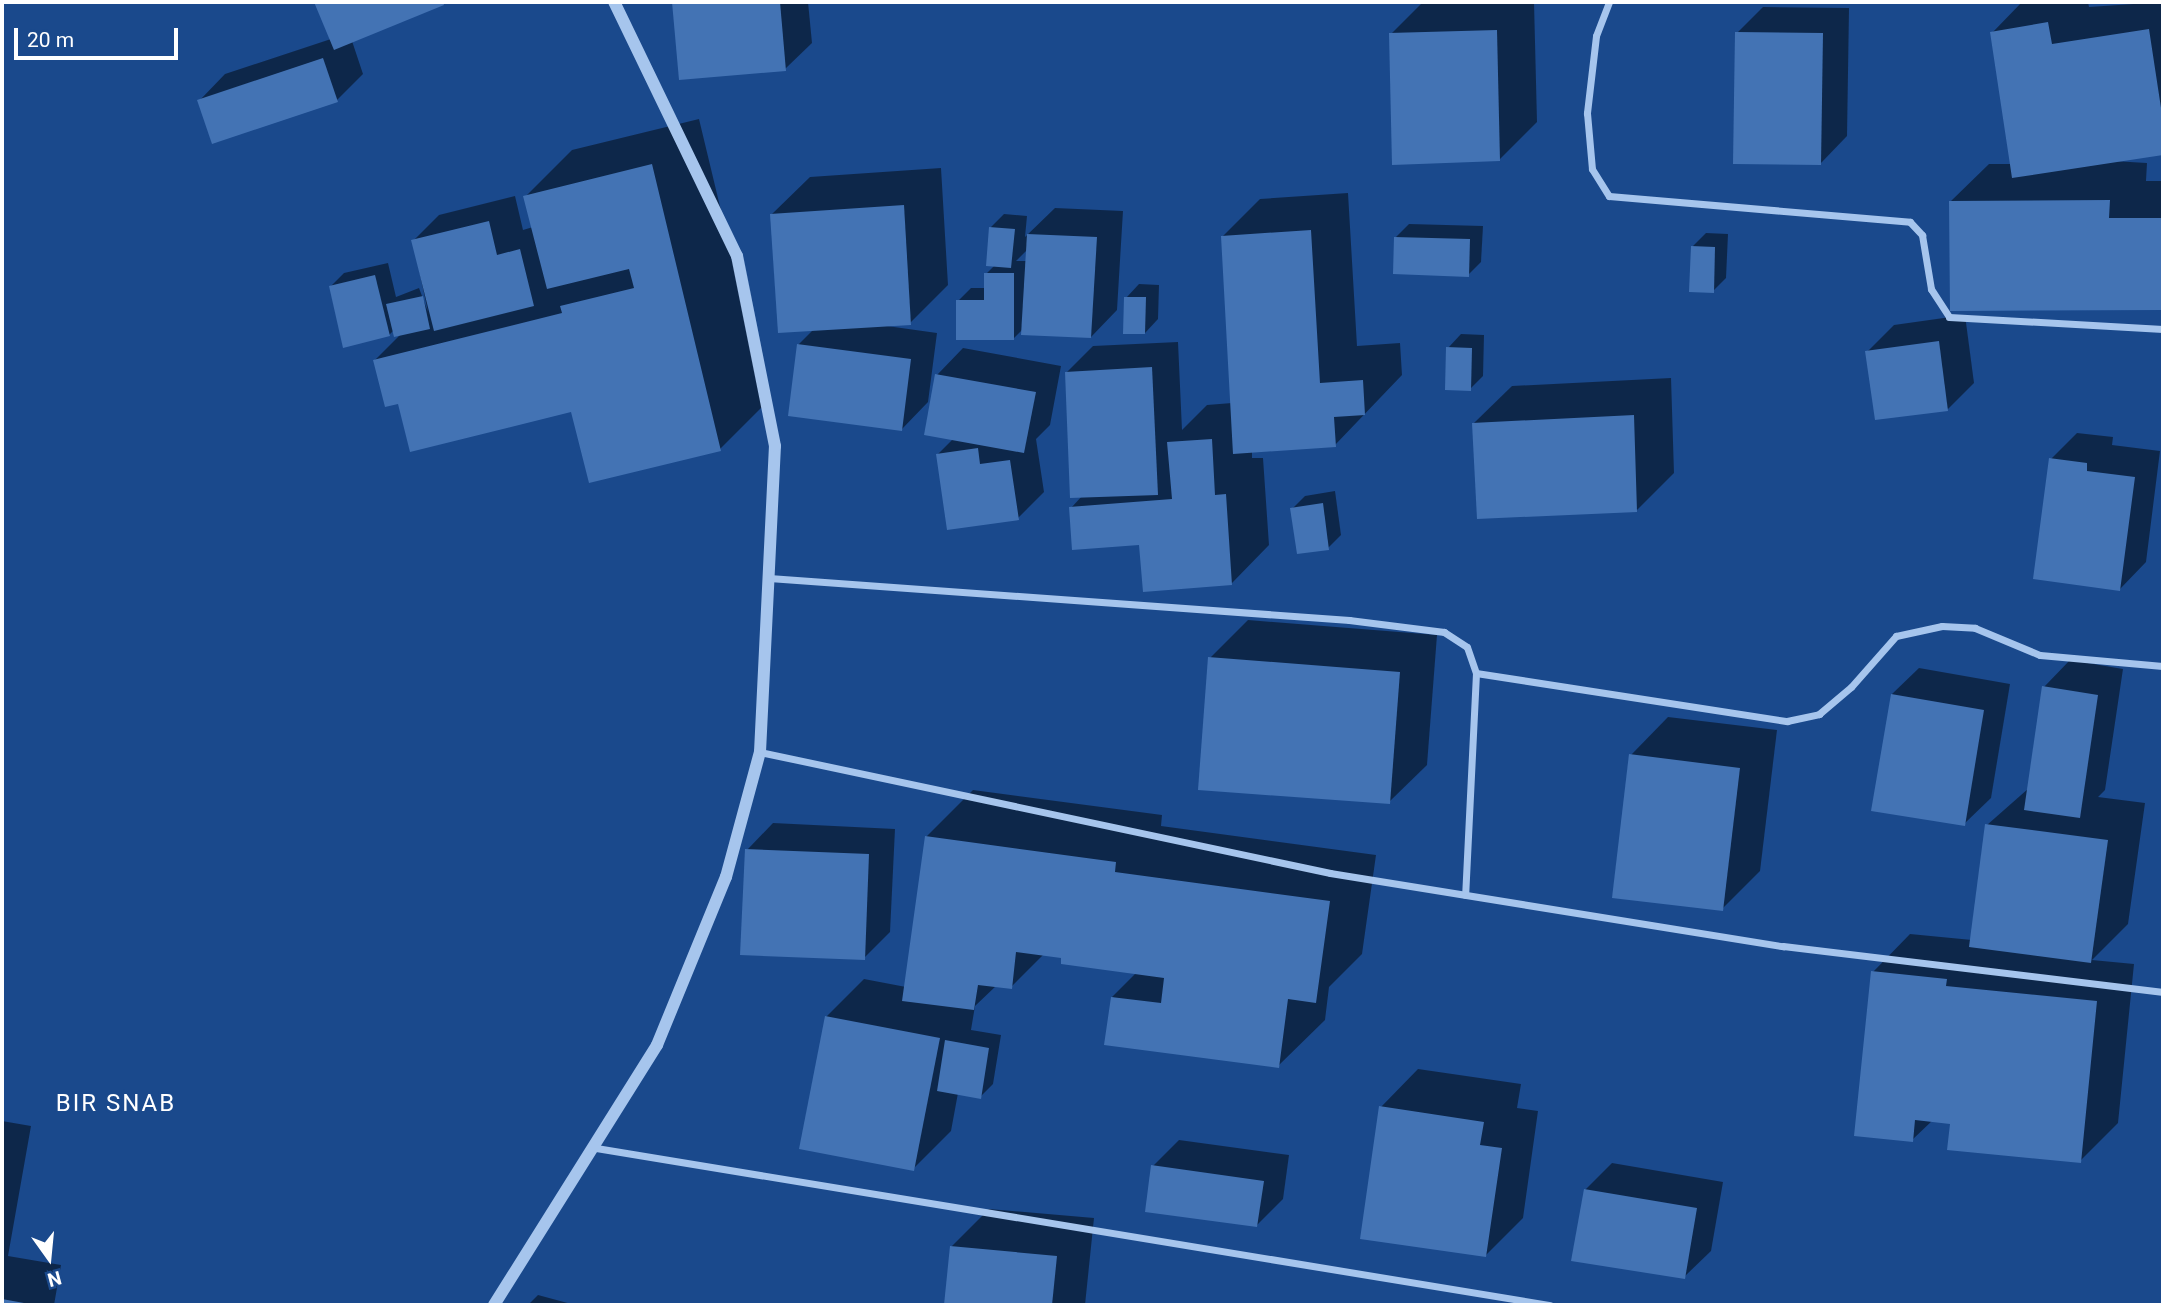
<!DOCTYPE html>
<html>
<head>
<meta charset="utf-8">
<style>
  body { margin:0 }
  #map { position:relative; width:2165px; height:1307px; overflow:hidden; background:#1a498c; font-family:Roboto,sans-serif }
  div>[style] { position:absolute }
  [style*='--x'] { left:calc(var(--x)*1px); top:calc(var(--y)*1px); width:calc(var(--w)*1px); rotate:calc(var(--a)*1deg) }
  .shadow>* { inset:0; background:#0007 }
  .building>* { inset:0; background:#4373b4 }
  .minor>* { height:7px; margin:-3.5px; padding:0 3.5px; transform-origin:3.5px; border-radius:3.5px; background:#a6c5ed }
  .tertiary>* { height:12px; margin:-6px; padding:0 6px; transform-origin:6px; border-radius:6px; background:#a6c5ed }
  span { translate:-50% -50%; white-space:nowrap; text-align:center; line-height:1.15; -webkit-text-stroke:5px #1a498c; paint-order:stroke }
  .quarter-label { font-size:24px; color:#fff; letter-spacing:2px }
  .frame { position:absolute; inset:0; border:4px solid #fff; pointer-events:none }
  .north { position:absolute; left:14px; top:1223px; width:70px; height:70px; -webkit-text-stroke:5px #1a498c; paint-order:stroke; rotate:165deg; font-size:19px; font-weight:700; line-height:28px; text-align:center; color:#fff }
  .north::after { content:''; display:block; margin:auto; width:24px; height:32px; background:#fff; clip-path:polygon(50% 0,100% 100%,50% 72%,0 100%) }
  .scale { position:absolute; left:14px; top:28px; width:164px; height:32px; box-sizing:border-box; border:4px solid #fff; border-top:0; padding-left:9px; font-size:21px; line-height:24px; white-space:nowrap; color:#fff; -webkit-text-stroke:5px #1a498c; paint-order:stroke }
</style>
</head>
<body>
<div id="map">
  <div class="shadow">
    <div style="clip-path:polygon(316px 2px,444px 2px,352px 41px,363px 74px,337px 100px,199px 101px,225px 74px,331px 39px)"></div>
    <div style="clip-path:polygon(674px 2px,808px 2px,812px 43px,785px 69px,680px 78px)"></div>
    <div style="clip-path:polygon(1423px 2px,1534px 2px,1537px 122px,1499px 160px,1391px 34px)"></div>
    <div style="clip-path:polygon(2022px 2px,2088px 2px,2089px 7px,2163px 2px,2163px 153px,2113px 161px,2147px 163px,2146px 181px,2163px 181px,2163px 308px,1952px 309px,1951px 201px,1989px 164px,2012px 164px,1992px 33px)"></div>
    <div style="clip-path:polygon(1763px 7px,1849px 8px,1847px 136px,1821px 163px,1737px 33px)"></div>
    <div style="clip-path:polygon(699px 119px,767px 402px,720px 449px,573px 410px,399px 402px,375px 360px,402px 333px,394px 330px,389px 335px,331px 286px,344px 273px,388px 263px,396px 297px,419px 288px,428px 312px,413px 241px,439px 215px,515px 196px,523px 230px,533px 227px,525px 197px,572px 150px)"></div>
    <div style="clip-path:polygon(941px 168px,948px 285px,910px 323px,887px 326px,937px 333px,928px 402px,902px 429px,798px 345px,814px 329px,772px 214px,810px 177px)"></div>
    <div style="clip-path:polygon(1348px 193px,1357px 346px,1400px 343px,1402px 375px,1335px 445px,1252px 451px,1252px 458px,1263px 458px,1269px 545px,1232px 583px,1071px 508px,1082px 496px,1066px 373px,1093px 346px,1178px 342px,1182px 430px,1207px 405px,1232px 403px,1222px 237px,1260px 199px)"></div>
    <div style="clip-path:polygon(evenodd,1055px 208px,1123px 211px,1117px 310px,1091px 337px,1023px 329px,1013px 339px,958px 301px,971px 288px,986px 288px,986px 274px,995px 265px,991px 227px,1004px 214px,1027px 216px,1025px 237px,1055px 208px,1028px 249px,1027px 261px,1016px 261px,1028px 249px)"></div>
    <div style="clip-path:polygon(1409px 224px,1483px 226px,1481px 262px,1468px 275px,1396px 237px)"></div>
    <div style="clip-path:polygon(1706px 233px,1728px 234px,1726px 278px,1713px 291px,1693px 246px)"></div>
    <div style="clip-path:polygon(1139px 284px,1159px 285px,1158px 319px,1145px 333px,1126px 298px)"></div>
    <div style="clip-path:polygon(1965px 315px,1974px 383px,1948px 409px,1867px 352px,1894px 325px)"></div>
    <div style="clip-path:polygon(1461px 334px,1484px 335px,1483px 376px,1470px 389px,1448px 348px)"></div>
    <div style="clip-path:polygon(963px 348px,1061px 366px,1050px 425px,1036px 439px,1044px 492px,1018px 518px,938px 454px,953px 439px,937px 375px)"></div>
    <div style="clip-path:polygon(1671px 378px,1674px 473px,1637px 510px,1474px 423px,1512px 386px)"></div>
    <div style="clip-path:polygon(2077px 433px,2113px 437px,2112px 445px,2160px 451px,2146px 562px,2120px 589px,2051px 459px)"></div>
    <div style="clip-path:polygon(1335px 491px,1341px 535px,1328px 548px,1292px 509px,1305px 496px)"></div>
    <div style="clip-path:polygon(1248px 620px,1437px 635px,1427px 765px,1389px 802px,1210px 658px)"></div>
    <div style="clip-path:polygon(2070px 660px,2123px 669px,2105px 790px,2098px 797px,2145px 803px,2128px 924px,2092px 960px,2134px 964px,2118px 1123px,2080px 1161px,1952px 1122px,1933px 1120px,1912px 1140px,1873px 972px,1910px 934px,1972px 940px,1987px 825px,2029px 788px,2044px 687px)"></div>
    <div style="clip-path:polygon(1919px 668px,2010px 684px,1991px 798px,1964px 824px,1892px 694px)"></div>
    <div style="clip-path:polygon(1668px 717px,1777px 730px,1760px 871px,1722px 909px,1631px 755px)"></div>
    <div style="clip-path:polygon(973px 790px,1162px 815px,1161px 826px,1376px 855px,1362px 954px,1329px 987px,1325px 1020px,1278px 1066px,1112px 997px,1137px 972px,1044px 954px,1011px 987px,996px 986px,975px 1006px,971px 1030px,1001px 1035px,993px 1084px,980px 1097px,958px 1093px,951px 1131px,913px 1169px,826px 1017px,864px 979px,906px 987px,926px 837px)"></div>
    <div style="clip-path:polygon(773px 823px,895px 829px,890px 932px,864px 958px,747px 850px)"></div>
    <div style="clip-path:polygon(1418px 1069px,1521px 1084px,1517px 1108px,1538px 1111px,1523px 1218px,1485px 1256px,1381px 1107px)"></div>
    <div style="clip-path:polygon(2px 1121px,31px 1126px,8px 1256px,61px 1265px,54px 1305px,2px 1305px)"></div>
    <div style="clip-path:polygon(1179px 1140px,1289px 1155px,1283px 1199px,1256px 1226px,1153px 1166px)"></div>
    <div style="clip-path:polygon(1612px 1163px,1723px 1182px,1711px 1251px,1684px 1277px,1585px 1190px)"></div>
    <div style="clip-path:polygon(989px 1209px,1094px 1218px,1085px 1305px,945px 1305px,951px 1247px)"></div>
    <div style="clip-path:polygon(538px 1295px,575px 1305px,528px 1305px)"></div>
  </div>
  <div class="building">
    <div style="clip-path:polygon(314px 2px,443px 2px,444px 5px,334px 50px)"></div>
    <div style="clip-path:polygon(672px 2px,780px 2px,786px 71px,679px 80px)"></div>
    <div style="clip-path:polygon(2048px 22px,2052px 44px,2149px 29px,2163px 121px,2163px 155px,2012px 178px,1990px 32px)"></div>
    <div style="clip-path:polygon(1497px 30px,1500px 161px,1392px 165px,1389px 33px)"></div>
    <div style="clip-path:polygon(1735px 32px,1823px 33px,1821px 165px,1733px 164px)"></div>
    <div style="clip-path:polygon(323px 58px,338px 102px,212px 144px,197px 100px)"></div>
    <div style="clip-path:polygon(652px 164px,721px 451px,589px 483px,571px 412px,410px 452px,398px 404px,385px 407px,373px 360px,562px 313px,560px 306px,634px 288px,629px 269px,547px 289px,523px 196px)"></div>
    <div style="clip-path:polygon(2110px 200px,2109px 218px,2163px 218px,2163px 310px,1950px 311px,1949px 201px)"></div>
    <div style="clip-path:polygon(904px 205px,911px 325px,778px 333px,770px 214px)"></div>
    <div style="clip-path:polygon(489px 221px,497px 255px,520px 249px,534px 306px,434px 331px,411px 240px)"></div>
    <div style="clip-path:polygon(989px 227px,1015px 229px,1011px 268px,986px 266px)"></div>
    <div style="clip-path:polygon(1311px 230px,1320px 383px,1363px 380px,1365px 415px,1334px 417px,1336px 447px,1233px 454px,1221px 236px)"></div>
    <div style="clip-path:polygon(1027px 234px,1097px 237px,1091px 338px,1021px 335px)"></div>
    <div style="clip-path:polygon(1394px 237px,1470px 239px,1469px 277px,1393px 274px)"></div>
    <div style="clip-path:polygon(1691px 246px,1715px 247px,1714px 293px,1689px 292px)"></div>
    <div style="clip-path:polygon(984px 273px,1014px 273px,1014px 340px,956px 340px,956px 300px,984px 300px)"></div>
    <div style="clip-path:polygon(375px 275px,390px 336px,343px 348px,329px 286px)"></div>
    <div style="clip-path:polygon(423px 296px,430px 329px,394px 337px,386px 304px)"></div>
    <div style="clip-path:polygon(1124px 297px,1146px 297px,1145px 334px,1123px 334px)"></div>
    <div style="clip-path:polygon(1939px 341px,1948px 411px,1875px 420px,1865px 351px)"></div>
    <div style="clip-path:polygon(797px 344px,911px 359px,902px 431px,788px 416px)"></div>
    <div style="clip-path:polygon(1446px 347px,1472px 348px,1471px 391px,1445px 390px)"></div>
    <div style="clip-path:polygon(1152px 367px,1158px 495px,1070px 498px,1065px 372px)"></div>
    <div style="clip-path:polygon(935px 374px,1036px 392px,1024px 453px,924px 435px)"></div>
    <div style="clip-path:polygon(1634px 415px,1637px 512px,1477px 519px,1472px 423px)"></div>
    <div style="clip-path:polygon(1212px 439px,1215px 495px,1226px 494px,1232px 585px,1143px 592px,1139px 545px,1072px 550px,1069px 507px,1172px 499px,1167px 442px)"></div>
    <div style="clip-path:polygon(978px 448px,980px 464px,1010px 460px,1019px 520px,947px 530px,936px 454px)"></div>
    <div style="clip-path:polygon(2049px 458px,2087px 463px,2087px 471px,2135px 477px,2120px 591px,2033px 579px)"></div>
    <div style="clip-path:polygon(1323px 503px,1329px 550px,1297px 554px,1290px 508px)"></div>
    <div style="clip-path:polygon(1208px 657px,1400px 672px,1390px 804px,1198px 790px)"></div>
    <div style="clip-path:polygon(2042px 686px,2098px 695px,2080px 818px,2024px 810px)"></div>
    <div style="clip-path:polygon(1891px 694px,1984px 710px,1965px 826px,1871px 811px)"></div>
    <div style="clip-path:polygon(1629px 754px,1740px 768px,1723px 911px,1612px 898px)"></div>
    <div style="clip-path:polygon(1985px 824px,2108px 840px,2091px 963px,1969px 947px)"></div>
    <div style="clip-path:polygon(925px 836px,1116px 862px,1115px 872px,1330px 901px,1316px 1003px,1288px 999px,1279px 1068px,1104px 1045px,1111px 997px,1161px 1003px,1164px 978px,1061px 964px,1061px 958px,1016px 952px,1012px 989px,978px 985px,974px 1010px,902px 1001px)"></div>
    <div style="clip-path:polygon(745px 849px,869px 854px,865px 960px,740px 955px)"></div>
    <div style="clip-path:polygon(1871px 971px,1947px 979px,1946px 986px,2097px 1001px,2081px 1163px,1947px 1150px,1950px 1124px,1915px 1120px,1913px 1142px,1854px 1136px)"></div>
    <div style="clip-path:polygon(825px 1016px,940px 1038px,914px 1171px,799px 1149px)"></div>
    <div style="clip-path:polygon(945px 1040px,989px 1048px,981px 1099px,937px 1091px)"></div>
    <div style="clip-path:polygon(1379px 1106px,1484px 1122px,1480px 1145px,1502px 1148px,1486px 1257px,1360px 1239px)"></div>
    <div style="clip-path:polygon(1151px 1165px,1264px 1181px,1257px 1227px,1145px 1212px)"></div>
    <div style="clip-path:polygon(1584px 1189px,1697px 1208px,1685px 1279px,1571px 1261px)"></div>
    <div style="clip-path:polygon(950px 1246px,1057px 1256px,1052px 1305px,944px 1305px)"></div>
    <div style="clip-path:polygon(2px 1299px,24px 1303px,24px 1305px,2px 1305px)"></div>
  </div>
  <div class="minor">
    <div style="--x:1609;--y:2;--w:36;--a:111"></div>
    <div style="--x:1596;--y:36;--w:78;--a:96.7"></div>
    <div style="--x:1587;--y:113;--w:56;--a:84.9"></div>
    <div style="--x:1592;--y:169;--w:32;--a:58"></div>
    <div style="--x:1609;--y:196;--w:302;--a:4.9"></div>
    <div style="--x:1910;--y:222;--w:18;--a:47"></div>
    <div style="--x:1922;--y:235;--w:55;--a:80.5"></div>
    <div style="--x:1931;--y:289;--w:33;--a:57"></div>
    <div style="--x:1949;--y:317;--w:214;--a:3.2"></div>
    <div style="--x:769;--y:578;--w:582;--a:4.14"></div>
    <div style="--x:1349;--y:620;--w:96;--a:7.2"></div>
    <div style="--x:1444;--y:632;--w:27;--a:33"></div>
    <div style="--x:1467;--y:647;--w:28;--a:71"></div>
    <div style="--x:1476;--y:673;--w:222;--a:92.8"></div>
    <div style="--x:1476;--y:673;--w:315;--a:8.8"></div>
    <div style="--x:1787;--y:721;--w:33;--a:-12"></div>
    <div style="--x:1819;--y:714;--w:42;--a:-40.2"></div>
    <div style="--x:1851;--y:687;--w:68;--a:-48.6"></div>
    <div style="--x:1896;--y:636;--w:47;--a:-12.3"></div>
    <div style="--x:1942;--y:626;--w:33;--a:3"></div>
    <div style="--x:1975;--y:628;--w:70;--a:22.6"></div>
    <div style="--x:2040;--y:655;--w:123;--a:5.1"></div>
    <div style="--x:760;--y:752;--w:583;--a:11.98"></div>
    <div style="--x:1330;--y:873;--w:459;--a:9.2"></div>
    <div style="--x:1783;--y:946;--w:383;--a:6.9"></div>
    <div style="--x:596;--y:1148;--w:967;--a:9.35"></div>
  </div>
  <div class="tertiary">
    <div style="--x:494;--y:1305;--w:307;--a:-57.9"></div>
    <div style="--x:657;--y:1045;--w:182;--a:-67.7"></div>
    <div style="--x:726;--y:877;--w:130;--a:-74.8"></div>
    <div style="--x:760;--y:752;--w:306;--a:-87.2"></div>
    <div style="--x:775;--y:446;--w:194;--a:-101.3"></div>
    <div style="--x:737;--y:256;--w:282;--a:-115.8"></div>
  </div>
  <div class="quarter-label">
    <span style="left:116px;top:1104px">BIR SNAB</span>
  </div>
  <div class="frame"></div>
  <div class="north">N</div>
  <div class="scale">20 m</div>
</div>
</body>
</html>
